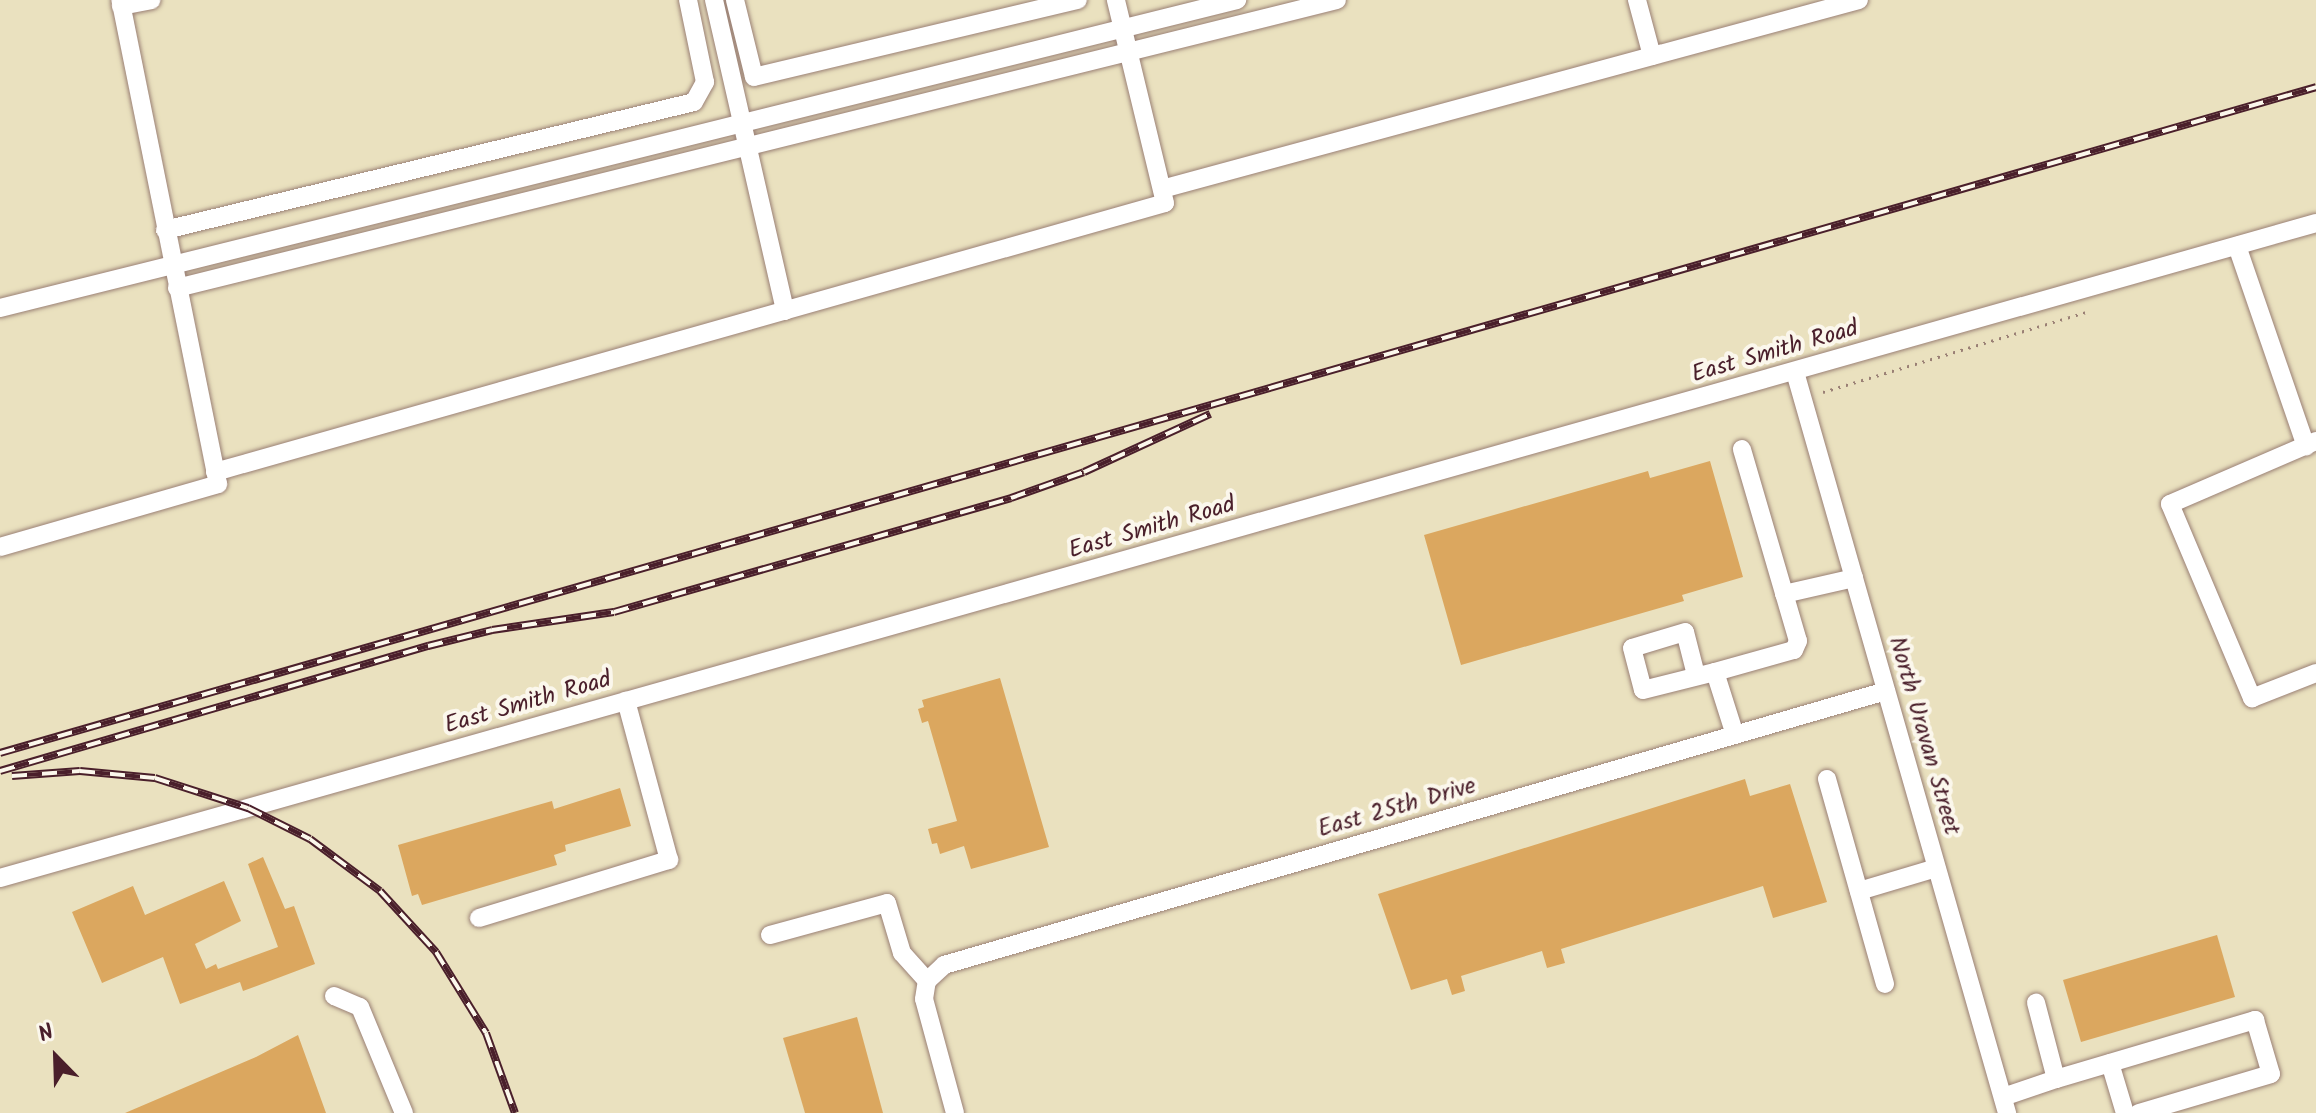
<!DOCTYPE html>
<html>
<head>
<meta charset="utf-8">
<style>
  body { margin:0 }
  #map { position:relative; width:2316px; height:1113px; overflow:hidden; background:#eae1bf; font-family:Kalam,sans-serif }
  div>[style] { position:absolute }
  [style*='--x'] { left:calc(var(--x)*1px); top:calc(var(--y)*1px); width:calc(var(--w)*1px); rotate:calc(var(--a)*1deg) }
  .building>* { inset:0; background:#dba75f }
  .path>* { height:3px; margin-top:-1.5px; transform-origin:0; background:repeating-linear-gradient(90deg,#9a8075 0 2px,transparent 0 8px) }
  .roads { filter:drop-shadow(0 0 2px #9a8075) drop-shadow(0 0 2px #9a8075) }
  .minor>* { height:18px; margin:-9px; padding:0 9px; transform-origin:9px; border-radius:9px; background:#fff }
  .rail>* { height:8px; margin-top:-4px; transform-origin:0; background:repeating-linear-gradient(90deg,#fbf7ec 0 15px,#4a1f2b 0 30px); box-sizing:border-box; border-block:2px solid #4a1f2b }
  span { translate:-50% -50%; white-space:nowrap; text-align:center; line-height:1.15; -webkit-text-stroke:8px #fbf7ec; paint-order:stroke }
  .street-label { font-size:24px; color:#4a1f2b }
  .north { position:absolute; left:16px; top:1017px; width:80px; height:80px; -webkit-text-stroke:6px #fbf7ec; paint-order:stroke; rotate:337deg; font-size:22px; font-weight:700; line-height:32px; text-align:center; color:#4a1f2b }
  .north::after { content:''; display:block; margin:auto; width:28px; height:36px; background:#4a1f2b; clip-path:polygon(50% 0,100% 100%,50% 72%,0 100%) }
</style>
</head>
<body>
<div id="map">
  <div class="building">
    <div style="clip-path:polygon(1710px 461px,1743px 577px,1682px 595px,1684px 601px,1461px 665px,1424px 535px,1648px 471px,1650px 478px)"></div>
    <div style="clip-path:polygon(1000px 678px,1049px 847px,971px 869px,964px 846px,940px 854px,937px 843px,932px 844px,928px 829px,957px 821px,928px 721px,922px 723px,918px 709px,924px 707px,922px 700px)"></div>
    <div style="clip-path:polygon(1745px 779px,1750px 796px,1790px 784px,1827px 902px,1773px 918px,1763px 886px,1561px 949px,1565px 963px,1547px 968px,1542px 951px,1461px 976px,1465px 991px,1452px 995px,1447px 979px,1411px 990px,1378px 894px)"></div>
    <div style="clip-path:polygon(620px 788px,631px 826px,565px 845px,566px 851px,554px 855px,557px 865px,422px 905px,418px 894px,412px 896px,398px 845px,552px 801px,554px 809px)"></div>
    <div style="clip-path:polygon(263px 857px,285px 909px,294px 906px,315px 964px,243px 991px,240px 982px,180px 1004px,163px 957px,102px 983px,72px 912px,133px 886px,145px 915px,224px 881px,241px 921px,195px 944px,206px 969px,216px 964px,218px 969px,278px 947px,248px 864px)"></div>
    <div style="clip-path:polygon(2217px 935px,2235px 997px,2081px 1042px,2063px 980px)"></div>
    <div style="clip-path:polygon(857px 1017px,883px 1113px,805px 1113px,783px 1038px)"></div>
    <div style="clip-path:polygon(298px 1035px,326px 1113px,125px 1113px,256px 1057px)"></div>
  </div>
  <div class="path">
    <div style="--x:1823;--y:392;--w:279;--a:-16.9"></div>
  </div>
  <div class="roads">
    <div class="minor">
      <div style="--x:714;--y:0;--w:319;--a:77.1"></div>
      <div style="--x:735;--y:0;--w:79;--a:76.1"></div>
      <div style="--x:754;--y:77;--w:333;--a:-13.4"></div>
      <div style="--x:1637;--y:0;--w:58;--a:75"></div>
      <div style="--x:121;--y:6;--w:31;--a:-11"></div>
      <div style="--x:1162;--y:189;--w:722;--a:-15.17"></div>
      <div style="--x:165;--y:230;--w:544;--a:-13.6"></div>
      <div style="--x:694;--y:102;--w:23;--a:-61"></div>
      <div style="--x:705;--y:82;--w:84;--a:-101.7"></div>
      <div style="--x:2237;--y:246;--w:212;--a:71"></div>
      <div style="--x:177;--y:288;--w:1195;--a:-13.94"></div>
      <div style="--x:0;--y:308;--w:1275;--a:-13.98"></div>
      <div style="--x:1795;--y:372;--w:771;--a:74.03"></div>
      <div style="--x:2316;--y:441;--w:159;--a:156.7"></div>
      <div style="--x:2170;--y:504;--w:211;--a:67.1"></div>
      <div style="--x:2252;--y:698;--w:69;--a:-21.3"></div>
      <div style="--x:215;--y:472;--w:987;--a:-15.81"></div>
      <div style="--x:1165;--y:203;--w:209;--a:-103.6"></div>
      <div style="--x:0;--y:547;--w:227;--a:-16.1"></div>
      <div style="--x:218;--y:484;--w:494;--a:-101.4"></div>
      <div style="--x:1784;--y:594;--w:72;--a:-12.9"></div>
      <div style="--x:1715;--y:672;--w:82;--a:-15.6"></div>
      <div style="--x:1794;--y:650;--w:10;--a:-66"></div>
      <div style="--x:1798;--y:641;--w:200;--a:-106.3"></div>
      <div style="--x:1696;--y:675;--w:44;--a:-104.3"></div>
      <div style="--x:1685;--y:632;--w:55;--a:163.2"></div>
      <div style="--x:1632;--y:648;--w:43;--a:75.3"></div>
      <div style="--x:1643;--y:690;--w:74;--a:-14"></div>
      <div style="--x:1715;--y:672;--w:66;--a:72.4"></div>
      <div style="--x:1827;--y:779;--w:213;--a:74.2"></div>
      <div style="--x:0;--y:878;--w:2407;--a:-15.79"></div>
      <div style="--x:1859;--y:891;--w:80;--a:-16.6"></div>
      <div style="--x:479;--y:918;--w:199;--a:-17"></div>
      <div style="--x:669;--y:860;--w:165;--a:-105.1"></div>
      <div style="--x:770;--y:935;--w:121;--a:-15.3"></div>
      <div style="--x:887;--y:903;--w:52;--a:73.3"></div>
      <div style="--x:902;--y:953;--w:38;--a:48"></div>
      <div style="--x:334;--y:996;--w:28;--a:23"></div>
      <div style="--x:360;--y:1007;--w:115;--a:67.5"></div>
      <div style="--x:2110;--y:1063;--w:52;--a:73.3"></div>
      <div style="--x:2056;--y:1079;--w:208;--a:-16.5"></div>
      <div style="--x:2255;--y:1020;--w:56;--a:73.5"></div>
      <div style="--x:2271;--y:1074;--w:138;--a:163.5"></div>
      <div style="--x:2003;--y:1097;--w:56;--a:-18.8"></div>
      <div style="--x:2056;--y:1079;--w:79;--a:-104.7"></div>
      <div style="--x:955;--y:1113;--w:118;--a:-105.2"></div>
      <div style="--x:924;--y:999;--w:18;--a:-81"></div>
      <div style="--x:927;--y:981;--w:23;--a:-43"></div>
      <div style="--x:944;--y:965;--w:981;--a:-16.22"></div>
    </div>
  </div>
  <div class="rail">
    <div style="--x:0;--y:753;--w:2410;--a:-16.04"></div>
    <div style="--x:0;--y:771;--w:446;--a:-16.3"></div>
    <div style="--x:428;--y:646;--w:66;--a:-14"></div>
    <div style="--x:492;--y:630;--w:123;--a:-8.4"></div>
    <div style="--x:614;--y:612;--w:413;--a:-16"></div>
    <div style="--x:1011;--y:498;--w:77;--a:-19.6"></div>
    <div style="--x:1084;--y:472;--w:139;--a:-24.7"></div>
    <div style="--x:12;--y:776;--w:68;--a:-4.2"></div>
    <div style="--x:80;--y:771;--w:75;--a:5.3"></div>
    <div style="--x:155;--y:778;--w:98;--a:17.9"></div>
    <div style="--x:248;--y:808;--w:69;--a:26.6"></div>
    <div style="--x:310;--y:839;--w:87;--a:36.6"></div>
    <div style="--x:380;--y:891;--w:83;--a:47.4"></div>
    <div style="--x:436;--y:952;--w:95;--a:58.3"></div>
    <div style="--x:486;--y:1033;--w:85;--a:70.1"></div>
  </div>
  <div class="street-label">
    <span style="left:1775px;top:352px;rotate:-16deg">East Smith Road</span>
    <span style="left:1152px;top:528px;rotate:-16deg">East Smith Road</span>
    <span style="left:528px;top:703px;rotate:-16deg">East Smith Road</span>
    <span style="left:1924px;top:736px;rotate:74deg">North Uravan Street</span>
    <span style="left:1397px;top:808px;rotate:-16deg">East 25th Drive</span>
  </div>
  <div class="north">N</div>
</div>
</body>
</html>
